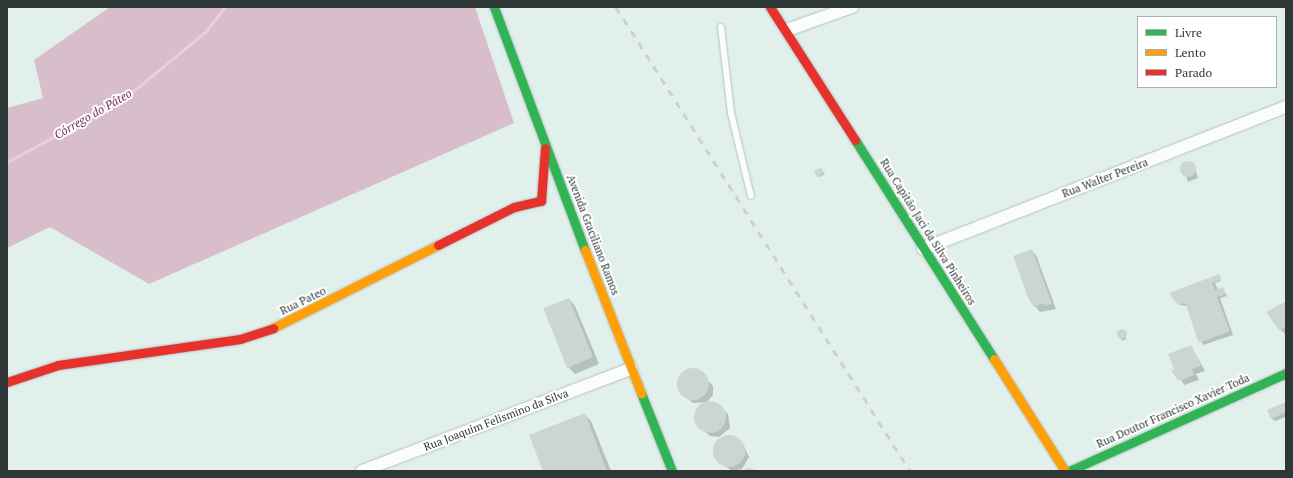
<!DOCTYPE html>
<html>
<head>
<meta charset="utf-8">
<style>
  body { margin:0 }
  #map { position:relative; width:1293px; height:478px; overflow:hidden; background:#e2f0ec; font-family:"PT Serif",serif }
  div>[style] { position:absolute }
  [style*='--x'] { left:calc(var(--x)*1px); top:calc(var(--y)*1px); width:calc(var(--w)*1px); rotate:calc(var(--a)*1deg) }
  .forest>* { inset:0; background:#d8becb }
  .shadow>* { inset:0; background:#0003 }
  .stream>* { height:3px; margin:-1.5px; padding:0 1.5px; transform-origin:1.5px; border-radius:1.5px; background:#f1cadc }
  .building>* { inset:0; background:#cbd6d3 }
  .round { border-radius:50% }
  .roads { filter:drop-shadow(0 0 1px #b7c2bf) drop-shadow(0 0 1px #b7c2bf) }
  .lane>* { height:6px; margin:-3px; padding:0 3px; transform-origin:3px; border-radius:3px; background:#fbfdfc }
  .street>* { height:12px; margin:-6px; padding:0 6px; transform-origin:6px; border-radius:6px; background:#fbfdfc }
  .fast>* { height:9px; margin:-4.5px; padding:0 4.5px; transform-origin:4.5px; border-radius:4.5px; background:#30b455 }
  .slow>* { height:9px; margin:-4.5px; padding:0 4.5px; transform-origin:4.5px; border-radius:4.5px; background:#ff9f0a }
  .jam>* { height:9px; margin:-4.5px; padding:0 4.5px; transform-origin:4.5px; border-radius:4.5px; background:#e5322d }
  .rail>* { height:3px; margin-top:-1.5px; transform-origin:0; background:repeating-linear-gradient(90deg,#ced1d1 0 7px,transparent 0 14px) }
  span { translate:-50% -50%; white-space:nowrap; text-align:center; line-height:1.15; -webkit-text-stroke:4px #fff; paint-order:stroke }
  .street-label { font-size:11px; color:#2d3735 }
  .water-label { font-size:12px; color:#742d52; font-style:italic }
  .frame { position:absolute; inset:0; border:8px solid #2d3735; pointer-events:none }
  .legend { position:absolute; left:1137px; top:16px; width:140px; height:72px; box-sizing:border-box; background:#fff; border:1px solid #abafae; margin:0; padding:5px 7px; list-style:none; font-size:12px; color:#2d3735 }
  .legend li { display:flex; align-items:center; gap:8px; height:20px }
  .legend b { width:20px; border:1px solid #abafae }
</style>
</head>
<body>
<div id="map">
  <div class="forest">
    <div style="clip-path:polygon(110px 7px,475px 7px,514px 123px,149px 284px,50px 227px,7px 248px,7px 108px,43px 98px,34px 60px)"></div>
  </div>
  <div class="shadow">
    <div style="clip-path:polygon(1182px 163px,1194px 164px,1198px 178px,1188px 182px)"></div>
    <div style="clip-path:polygon(822px 170px,825px 174px,819px 177px,818px 176px)"></div>
    <div style="clip-path:polygon(1031px 250px,1036px 255px,1056px 309px,1040px 312px,1035px 306px)"></div>
    <div style="clip-path:polygon(1220px 277px,1221px 281px,1215px 283px,1218px 290px,1223px 288px,1227px 296px,1220px 298px,1233px 335px,1203px 345px,1187px 306px,1179px 305px)"></div>
    <div style="clip-path:polygon(569px 299px,575px 306px,599px 364px,575px 374px,568px 367px)"></div>
    <div style="clip-path:polygon(1286px 303px,1286px 334px,1285px 334px,1280px 329px)"></div>
    <div style="clip-path:polygon(1125px 331px,1126px 339px,1122px 341px,1118px 332px)"></div>
    <div style="clip-path:polygon(1191px 346px,1205px 371px,1196px 374px,1199px 380px,1184px 385px,1175px 369px)"></div>
    <div style="clip-path:polygon(698px 369px,713px 386px,713px 395px,706px 403px,715px 403px,728px 414px,730px 428px,719px 437px,710px 436px,697px 424px,697px 409px,706px 402px,693px 403px,680px 391px,680px 376px,688px 370px)"></div>
    <div style="clip-path:polygon(1286px 403px,1286px 417px,1275px 421px,1271px 418px)"></div>
    <div style="clip-path:polygon(584px 414px,591px 421px,611px 471px,544px 471px)"></div>
    <div style="clip-path:polygon(728px 436px,740px 442px,746px 457px,743px 444px,749px 457px,742px 469px,732px 471px,715px 458px,714px 448px,719px 439px)"></div>
  </div>
  <div class="stream">
    <div style="--x:7;--y:162;--w:134;--a:-28.5"></div>
    <div style="--x:125;--y:98;--w:105;--a:-39.6"></div>
    <div style="--x:206;--y:31;--w:31;--a:-52"></div>
  </div>
  <div class="building">
    <div class="round" style="left:1180px;top:161px;width:16px;height:16px"></div>
    <div style="clip-path:polygon(821px 167px,824px 173px,817px 177px,814px 171px)"></div>
    <div style="clip-path:polygon(1032px 249px,1052px 304px,1045px 306px,1044px 303px,1034px 307px,1029px 300px,1013px 256px)"></div>
    <div style="clip-path:polygon(1219px 274px,1221px 280px,1212px 283px,1215px 290px,1223px 287px,1226px 294px,1217px 297px,1230px 331px,1199px 343px,1185px 303px,1178px 305px,1169px 293px)"></div>
    <div style="clip-path:polygon(569px 298px,593px 357px,567px 368px,543px 308px)"></div>
    <div style="clip-path:polygon(1286px 301px,1286px 327px,1279px 330px,1266px 312px)"></div>
    <div class="round" style="left:1117px;top:329px;width:10px;height:10px"></div>
    <div style="clip-path:polygon(1191px 345px,1201px 366px,1192px 369px,1194px 375px,1178px 381px,1171px 370px,1174px 369px,1168px 354px)"></div>
    <div class="round" style="left:677px;top:368px;width:32px;height:32px"></div>
    <div class="round" style="left:694px;top:401px;width:32px;height:32px"></div>
    <div style="clip-path:polygon(1286px 402px,1286px 412px,1271px 419px,1267px 410px)"></div>
    <div style="clip-path:polygon(585px 413px,607px 471px,543px 471px,529px 435px)"></div>
    <div class="round" style="left:713px;top:435px;width:32px;height:32px"></div>
    <div style="clip-path:polygon(748px 468px,753px 469px,757px 471px,739px 471px)"></div>
  </div>
  <div class="roads">
    <div class="lane">
      <div style="--x:721;--y:27;--w:87;--a:83.4"></div>
      <div style="--x:731;--y:113;--w:85;--a:76.5"></div>
    </div>
    <div class="street">
      <div style="--x:787;--y:30;--w:69;--a:-19.5"></div>
      <div style="--x:923;--y:249;--w:390;--a:-21.4"></div>
      <div style="--x:362;--y:471;--w:288;--a:-20.8"></div>
    </div>
    <div class="fast">
      <div style="--x:494;--y:7;--w:259;--a:69.5"></div>
      <div style="--x:855;--y:140;--w:259;--a:57.6"></div>
      <div style="--x:641;--y:393;--w:84;--a:68.3"></div>
      <div style="--x:1069;--y:471;--w:238;--a:-24.3"></div>
    </div>
    <div class="slow">
      <div style="--x:585;--y:250;--w:154;--a:68.6"></div>
      <div style="--x:273;--y:328;--w:185;--a:-26.7"></div>
      <div style="--x:994;--y:359;--w:133;--a:57.6"></div>
    </div>
    <div class="jam">
      <div style="--x:770;--y:7;--w:158;--a:57.4"></div>
      <div style="--x:438;--y:245;--w:85;--a:-26.6"></div>
      <div style="--x:514;--y:207;--w:28;--a:-13"></div>
      <div style="--x:541;--y:201;--w:53;--a:-85.7"></div>
      <div style="--x:7;--y:382;--w:54;--a:-18.4"></div>
      <div style="--x:58;--y:365;--w:184;--a:-8.1"></div>
      <div style="--x:240;--y:339;--w:35;--a:-18"></div>
    </div>
  </div>
  <div class="rail">
    <div style="--x:616;--y:7;--w:549;--a:57.64"></div>
  </div>
  <div class="street-label">
    <span style="left:1105px;top:178px;rotate:-21deg">Rua Walter Pereira</span>
    <span style="left:928px;top:232px;rotate:58deg">Rua Capitão Jaci da Silva Pinheiros</span>
    <span style="left:593px;top:235px;rotate:69deg">Avenida Graciliano Ramos</span>
    <span style="left:303px;top:301px;rotate:-26deg">Rua Pateo</span>
    <span style="left:1173px;top:411px;rotate:-24deg">Rua Doutor Francisco Xavier Toda</span>
    <span style="left:496px;top:420px;rotate:-21deg">Rua Joaquim Felismino da Silva</span>
  </div>
  <div class="water-label">
    <span style="left:93px;top:114px;rotate:-30deg">Córrego do Páteo</span>
  </div>
  <div class="frame"></div>
  <ul class="legend">
  <li><b style="height:5px;background:#30b455"></b>Livre</li>
  <li><b style="height:5px;background:#ff9f0a"></b>Lento</li>
  <li><b style="height:5px;background:#e5322d"></b>Parado</li>
  </ul>
</div>
</body>
</html>
